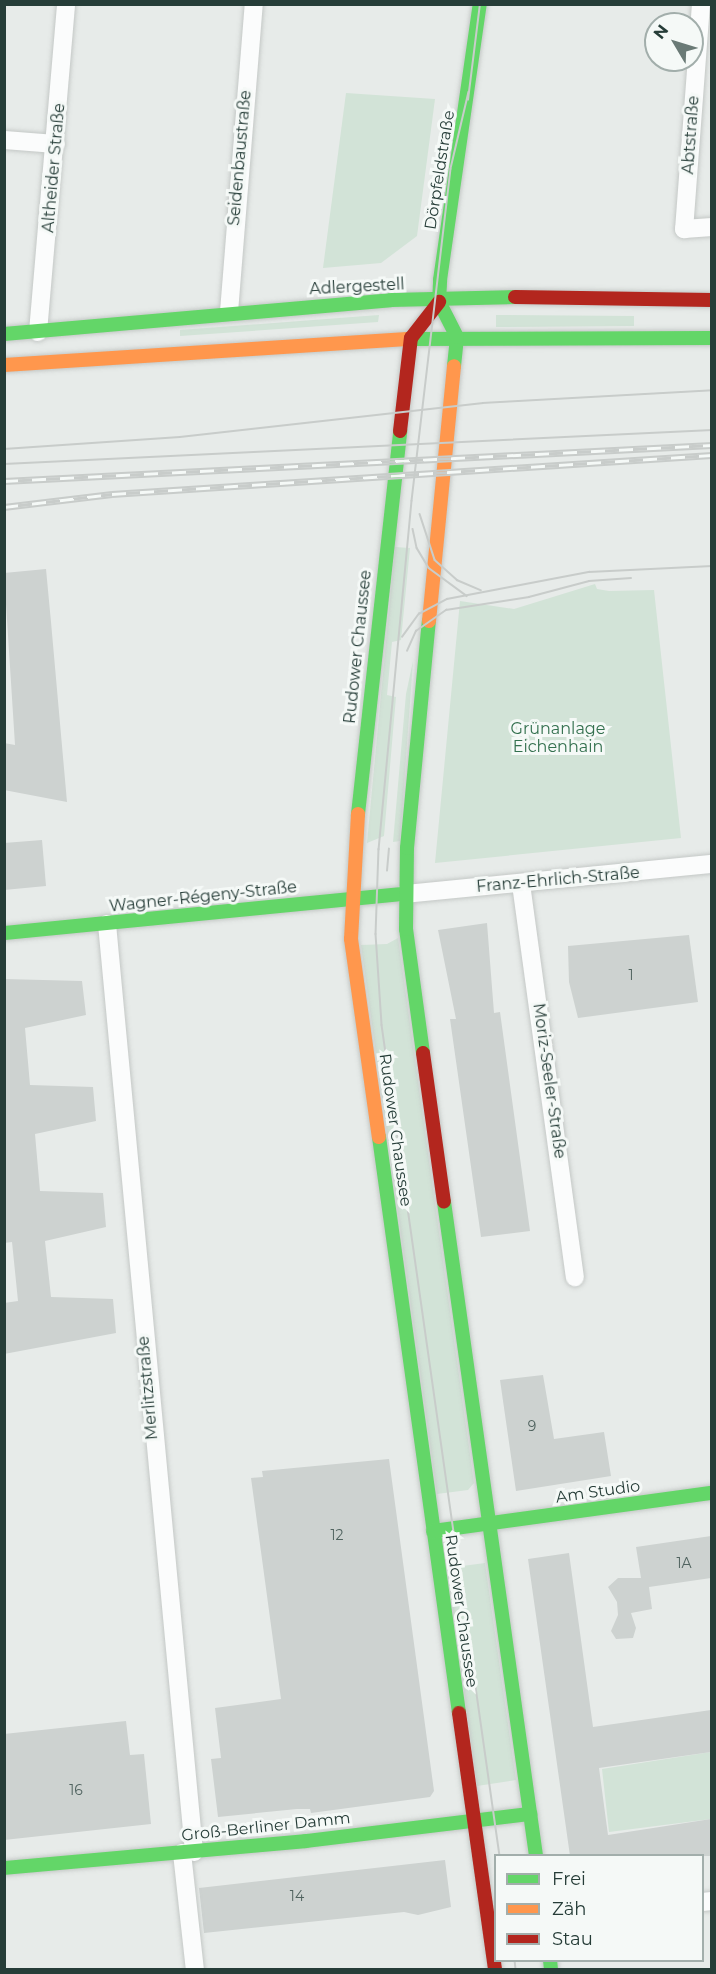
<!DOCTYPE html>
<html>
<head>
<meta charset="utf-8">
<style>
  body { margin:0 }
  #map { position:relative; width:716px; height:1974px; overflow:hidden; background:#e7ebe9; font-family:Montserrat,sans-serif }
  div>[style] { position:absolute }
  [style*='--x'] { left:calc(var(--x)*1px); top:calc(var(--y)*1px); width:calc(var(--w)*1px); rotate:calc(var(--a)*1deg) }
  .green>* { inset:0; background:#d2e3d7 }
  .building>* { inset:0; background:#cdd2d0 }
  .roads { filter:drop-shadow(0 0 2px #c4c8c6) drop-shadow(0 0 2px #c4c8c6) }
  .street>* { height:18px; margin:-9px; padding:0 9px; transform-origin:9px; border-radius:9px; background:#fbfcfc }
  .fast>* { height:14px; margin:-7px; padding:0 7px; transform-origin:7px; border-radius:7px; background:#63d668 }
  .slow>* { height:14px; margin:-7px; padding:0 7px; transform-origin:7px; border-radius:7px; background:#ff974d }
  .jam>* { height:14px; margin:-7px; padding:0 7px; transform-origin:7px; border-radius:7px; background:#b3261e }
  .tram>* { height:1.5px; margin:-0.75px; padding:0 0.75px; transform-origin:0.75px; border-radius:0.75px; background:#c8ccca }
  .rail>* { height:7px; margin-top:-3.5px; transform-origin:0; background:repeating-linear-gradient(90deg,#f5f9f7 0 14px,#c8ccca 0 28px); box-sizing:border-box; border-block:2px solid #c8ccca }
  span { translate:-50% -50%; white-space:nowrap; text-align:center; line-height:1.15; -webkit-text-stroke:6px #f5f9f7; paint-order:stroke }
  .number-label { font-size:14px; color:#50635f }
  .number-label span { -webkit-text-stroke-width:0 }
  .street-label { font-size:16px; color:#263d38 }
  .park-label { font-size:16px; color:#33704e }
  .frame { position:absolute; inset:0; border:6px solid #263d38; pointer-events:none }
  .legend { position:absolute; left:494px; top:1854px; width:210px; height:108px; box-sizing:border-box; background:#f5f9f7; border:2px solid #a2aeab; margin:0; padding:8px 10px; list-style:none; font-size:18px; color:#263d38 }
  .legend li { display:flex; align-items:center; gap:12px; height:30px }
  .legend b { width:30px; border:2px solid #a2aeab }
  .north { position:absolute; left:644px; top:12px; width:60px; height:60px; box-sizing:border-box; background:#f5f9f7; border:2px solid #a2aeab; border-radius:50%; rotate:308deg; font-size:16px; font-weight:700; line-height:24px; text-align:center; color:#263d38 }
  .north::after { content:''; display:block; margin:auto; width:21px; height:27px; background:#6a7a76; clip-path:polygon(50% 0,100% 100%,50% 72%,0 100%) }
</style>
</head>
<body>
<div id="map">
  <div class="green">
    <div style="clip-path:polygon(346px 93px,435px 99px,417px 236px,381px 263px,323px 268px)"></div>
    <div style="clip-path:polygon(379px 315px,378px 322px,180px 336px,180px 330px)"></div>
    <div style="clip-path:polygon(496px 315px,634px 316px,634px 326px,496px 327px)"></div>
    <div style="clip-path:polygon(395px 547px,410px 548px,401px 640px,392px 642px,387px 695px,396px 697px,384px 836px,367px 843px)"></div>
    <div style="clip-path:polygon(595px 584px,597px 589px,609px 591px,654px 590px,681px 838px,435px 863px,460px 601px,514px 609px)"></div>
    <div style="clip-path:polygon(413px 661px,400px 841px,393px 842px,406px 694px)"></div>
    <div style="clip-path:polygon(398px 938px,474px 1483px,468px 1490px,437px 1494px,361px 945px,387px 944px)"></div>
    <div style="clip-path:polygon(485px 1563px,516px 1780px,477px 1786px,447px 1568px)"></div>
    <div style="clip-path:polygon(711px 1752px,711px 1819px,609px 1832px,602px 1769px)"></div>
  </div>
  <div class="building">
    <div style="clip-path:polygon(46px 569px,51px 622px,67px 802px,4px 790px,4px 743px,15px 745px,4px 573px)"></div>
    <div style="clip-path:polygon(42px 840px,46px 886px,4px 890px,4px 843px)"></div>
    <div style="clip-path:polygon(487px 923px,494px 1013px,500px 1012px,530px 1231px,481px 1237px,450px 1019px,456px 1019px,438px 930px)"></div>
    <div style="clip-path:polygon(689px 935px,698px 1002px,578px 1018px,569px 982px,568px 946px)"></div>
    <div style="clip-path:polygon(4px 979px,82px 981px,86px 1015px,25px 1028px,30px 1085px,93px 1087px,96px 1121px,35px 1134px,40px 1191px,103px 1193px,106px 1227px,45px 1241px,51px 1297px,113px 1299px,116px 1333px,4px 1354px,4px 1303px,18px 1301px,12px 1242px,4px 1243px)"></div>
    <div style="clip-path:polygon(543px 1375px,554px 1439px,604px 1432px,611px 1476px,516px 1491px,500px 1380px)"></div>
    <div style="clip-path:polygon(389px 1459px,434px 1791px,430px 1797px,311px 1813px,310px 1809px,297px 1809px,218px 1817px,211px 1759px,221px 1758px,215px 1708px,281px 1699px,251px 1478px,263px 1477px,262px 1471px)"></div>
    <div style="clip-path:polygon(711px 1536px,711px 1578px,649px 1587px,652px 1609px,631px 1613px,636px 1628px,633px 1638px,616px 1639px,611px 1631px,618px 1615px,617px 1602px,608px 1587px,618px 1578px,641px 1578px,636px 1547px)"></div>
    <div style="clip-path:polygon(569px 1553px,593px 1727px,711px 1710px,711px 1752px,599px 1768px,608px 1835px,711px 1819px,711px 1856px,570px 1856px,528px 1559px)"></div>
    <div style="clip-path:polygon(126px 1721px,130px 1755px,144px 1754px,151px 1824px,4px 1840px,4px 1734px)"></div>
    <div style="clip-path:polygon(445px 1860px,451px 1907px,418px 1915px,404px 1912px,204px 1933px,199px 1888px)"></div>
  </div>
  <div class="roads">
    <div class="street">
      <div style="--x:701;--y:4;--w:226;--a:94.3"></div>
      <div style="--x:684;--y:229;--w:28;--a:-4"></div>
      <div style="--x:4;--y:140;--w:52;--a:4.4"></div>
      <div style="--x:229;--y:312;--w:309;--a:-85.4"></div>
      <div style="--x:38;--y:332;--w:329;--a:-85.1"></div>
      <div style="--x:521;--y:884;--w:397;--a:82.2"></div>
      <div style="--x:405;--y:894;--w:308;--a:-5.6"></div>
      <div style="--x:107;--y:924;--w:932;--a:84.64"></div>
      <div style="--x:182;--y:1853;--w:118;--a:83.7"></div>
      <div style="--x:702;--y:1902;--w:10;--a:-6"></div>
    </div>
    <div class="fast">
      <div style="--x:4;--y:334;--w:388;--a:-5"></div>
      <div style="--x:391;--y:300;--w:124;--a:-1.4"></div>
      <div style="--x:407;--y:339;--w:305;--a:-0.2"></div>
      <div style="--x:454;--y:366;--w:29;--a:-84"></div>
      <div style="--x:457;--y:337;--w:39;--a:-117"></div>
      <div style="--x:439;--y:302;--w:22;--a:-87"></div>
      <div style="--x:440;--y:280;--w:279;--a:-81.8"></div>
      <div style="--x:358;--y:814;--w:385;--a:-83.7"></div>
      <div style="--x:4;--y:933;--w:403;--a:-5.6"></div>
      <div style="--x:423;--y:1053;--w:125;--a:-97.8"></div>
      <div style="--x:406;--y:929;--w:81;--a:-89.3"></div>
      <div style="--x:407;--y:848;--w:228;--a:-84.5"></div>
      <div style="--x:379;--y:1137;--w:582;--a:82.09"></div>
      <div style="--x:444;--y:1202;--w:660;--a:81.99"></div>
      <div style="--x:433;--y:1531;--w:282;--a:-7.8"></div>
      <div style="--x:4;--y:1868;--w:303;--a:-5.1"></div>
      <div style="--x:306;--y:1841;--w:226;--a:-6.9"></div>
      <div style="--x:550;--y:1960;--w:10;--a:84"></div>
    </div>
    <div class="slow">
      <div style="--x:4;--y:365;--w:404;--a:-3.7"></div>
      <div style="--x:429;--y:621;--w:256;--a:-84.4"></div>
      <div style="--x:358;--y:814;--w:125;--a:93.2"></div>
      <div style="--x:351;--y:939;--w:200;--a:82"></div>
    </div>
    <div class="jam">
      <div style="--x:515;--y:297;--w:197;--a:0.9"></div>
      <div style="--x:400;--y:431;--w:94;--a:-83.3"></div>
      <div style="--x:411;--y:338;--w:46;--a:-52.1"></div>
      <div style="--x:423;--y:1053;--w:150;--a:82"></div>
      <div style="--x:459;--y:1713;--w:260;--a:82"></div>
    </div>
  </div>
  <div class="tram">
    <div style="--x:469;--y:92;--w:79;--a:103.2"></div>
    <div style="--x:451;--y:169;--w:334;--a:96.7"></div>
    <div style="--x:412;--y:501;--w:350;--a:95.4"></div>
    <div style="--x:379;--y:849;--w:85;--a:92"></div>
    <div style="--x:376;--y:934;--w:91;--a:86.2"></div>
    <div style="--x:382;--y:1025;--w:839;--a:81.92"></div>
    <div style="--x:468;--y:100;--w:97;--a:-82.9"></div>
    <div style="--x:4;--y:449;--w:176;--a:-3.9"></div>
    <div style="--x:180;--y:437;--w:305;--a:-6.4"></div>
    <div style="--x:483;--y:403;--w:229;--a:-3.2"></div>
    <div style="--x:4;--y:464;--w:709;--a:-2.75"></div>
    <div style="--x:420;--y:514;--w:48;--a:71.9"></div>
    <div style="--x:435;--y:560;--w:30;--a:42"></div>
    <div style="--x:457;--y:580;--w:26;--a:23"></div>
    <div style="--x:413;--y:529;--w:19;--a:78"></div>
    <div style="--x:417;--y:548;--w:23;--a:59"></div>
    <div style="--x:429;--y:568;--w:47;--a:36.4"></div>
    <div style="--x:402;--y:637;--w:29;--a:-54"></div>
    <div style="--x:419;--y:614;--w:32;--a:-28"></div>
    <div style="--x:447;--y:599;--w:145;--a:-10.8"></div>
    <div style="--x:589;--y:572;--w:123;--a:-2.8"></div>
    <div style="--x:407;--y:651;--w:22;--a:-66"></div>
    <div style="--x:416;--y:631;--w:37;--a:-35"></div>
    <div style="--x:446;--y:610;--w:84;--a:-8.9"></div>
    <div style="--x:529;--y:597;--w:62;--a:-14.9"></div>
    <div style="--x:589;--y:581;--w:42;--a:-4.1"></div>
    <div style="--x:387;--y:871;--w:22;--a:-85"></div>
    <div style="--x:515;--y:1960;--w:10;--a:84"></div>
  </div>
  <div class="rail">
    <div style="--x:4;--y:481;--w:709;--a:-2.91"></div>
    <div style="--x:4;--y:507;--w:109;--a:-6.9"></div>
    <div style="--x:112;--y:494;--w:601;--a:-3.72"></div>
  </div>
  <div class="number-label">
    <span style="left:631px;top:975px">1</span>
    <span style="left:532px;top:1426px">9</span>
    <span style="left:337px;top:1535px">12</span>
    <span style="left:684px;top:1563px">1A</span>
    <span style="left:76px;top:1790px">16</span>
    <span style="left:297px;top:1896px">14</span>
  </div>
  <div class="street-label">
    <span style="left:691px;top:135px;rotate:-86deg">Abtstraße</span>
    <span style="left:240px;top:158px;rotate:-85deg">Seidenbaustraße</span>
    <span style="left:54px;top:168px;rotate:-85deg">Altheider Straße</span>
    <span style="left:440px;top:170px;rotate:-81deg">Dörpfeldstraße</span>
    <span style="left:357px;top:287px;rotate:-3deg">Adlergestell</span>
    <span style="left:358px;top:647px;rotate:-84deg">Rudower Chaussee</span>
    <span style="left:558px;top:880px;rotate:-5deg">Franz-Ehrlich-Straße</span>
    <span style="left:203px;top:897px;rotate:-6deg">Wagner-Régeny-Straße</span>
    <span style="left:549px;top:1081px;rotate:82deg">Moriz-Seeler-Straße</span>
    <span style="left:395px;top:1130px;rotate:82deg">Rudower Chaussee</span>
    <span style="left:148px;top:1388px;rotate:-95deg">Merlitzstraße</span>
    <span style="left:598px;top:1492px;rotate:-8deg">Am Studio</span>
    <span style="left:461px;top:1611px;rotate:82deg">Rudower Chaussee</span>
    <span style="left:266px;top:1827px;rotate:-6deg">Groß-Berliner Damm</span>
  </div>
  <div class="park-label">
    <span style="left:558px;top:738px">Grünanlage<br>Eichenhain</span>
  </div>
  <div class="frame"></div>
  <ul class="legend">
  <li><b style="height:8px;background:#63d668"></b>Frei</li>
  <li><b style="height:8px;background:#ff974d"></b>Zäh</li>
  <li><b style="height:8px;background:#b3261e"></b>Stau</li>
  </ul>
  <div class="north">N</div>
</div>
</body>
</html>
